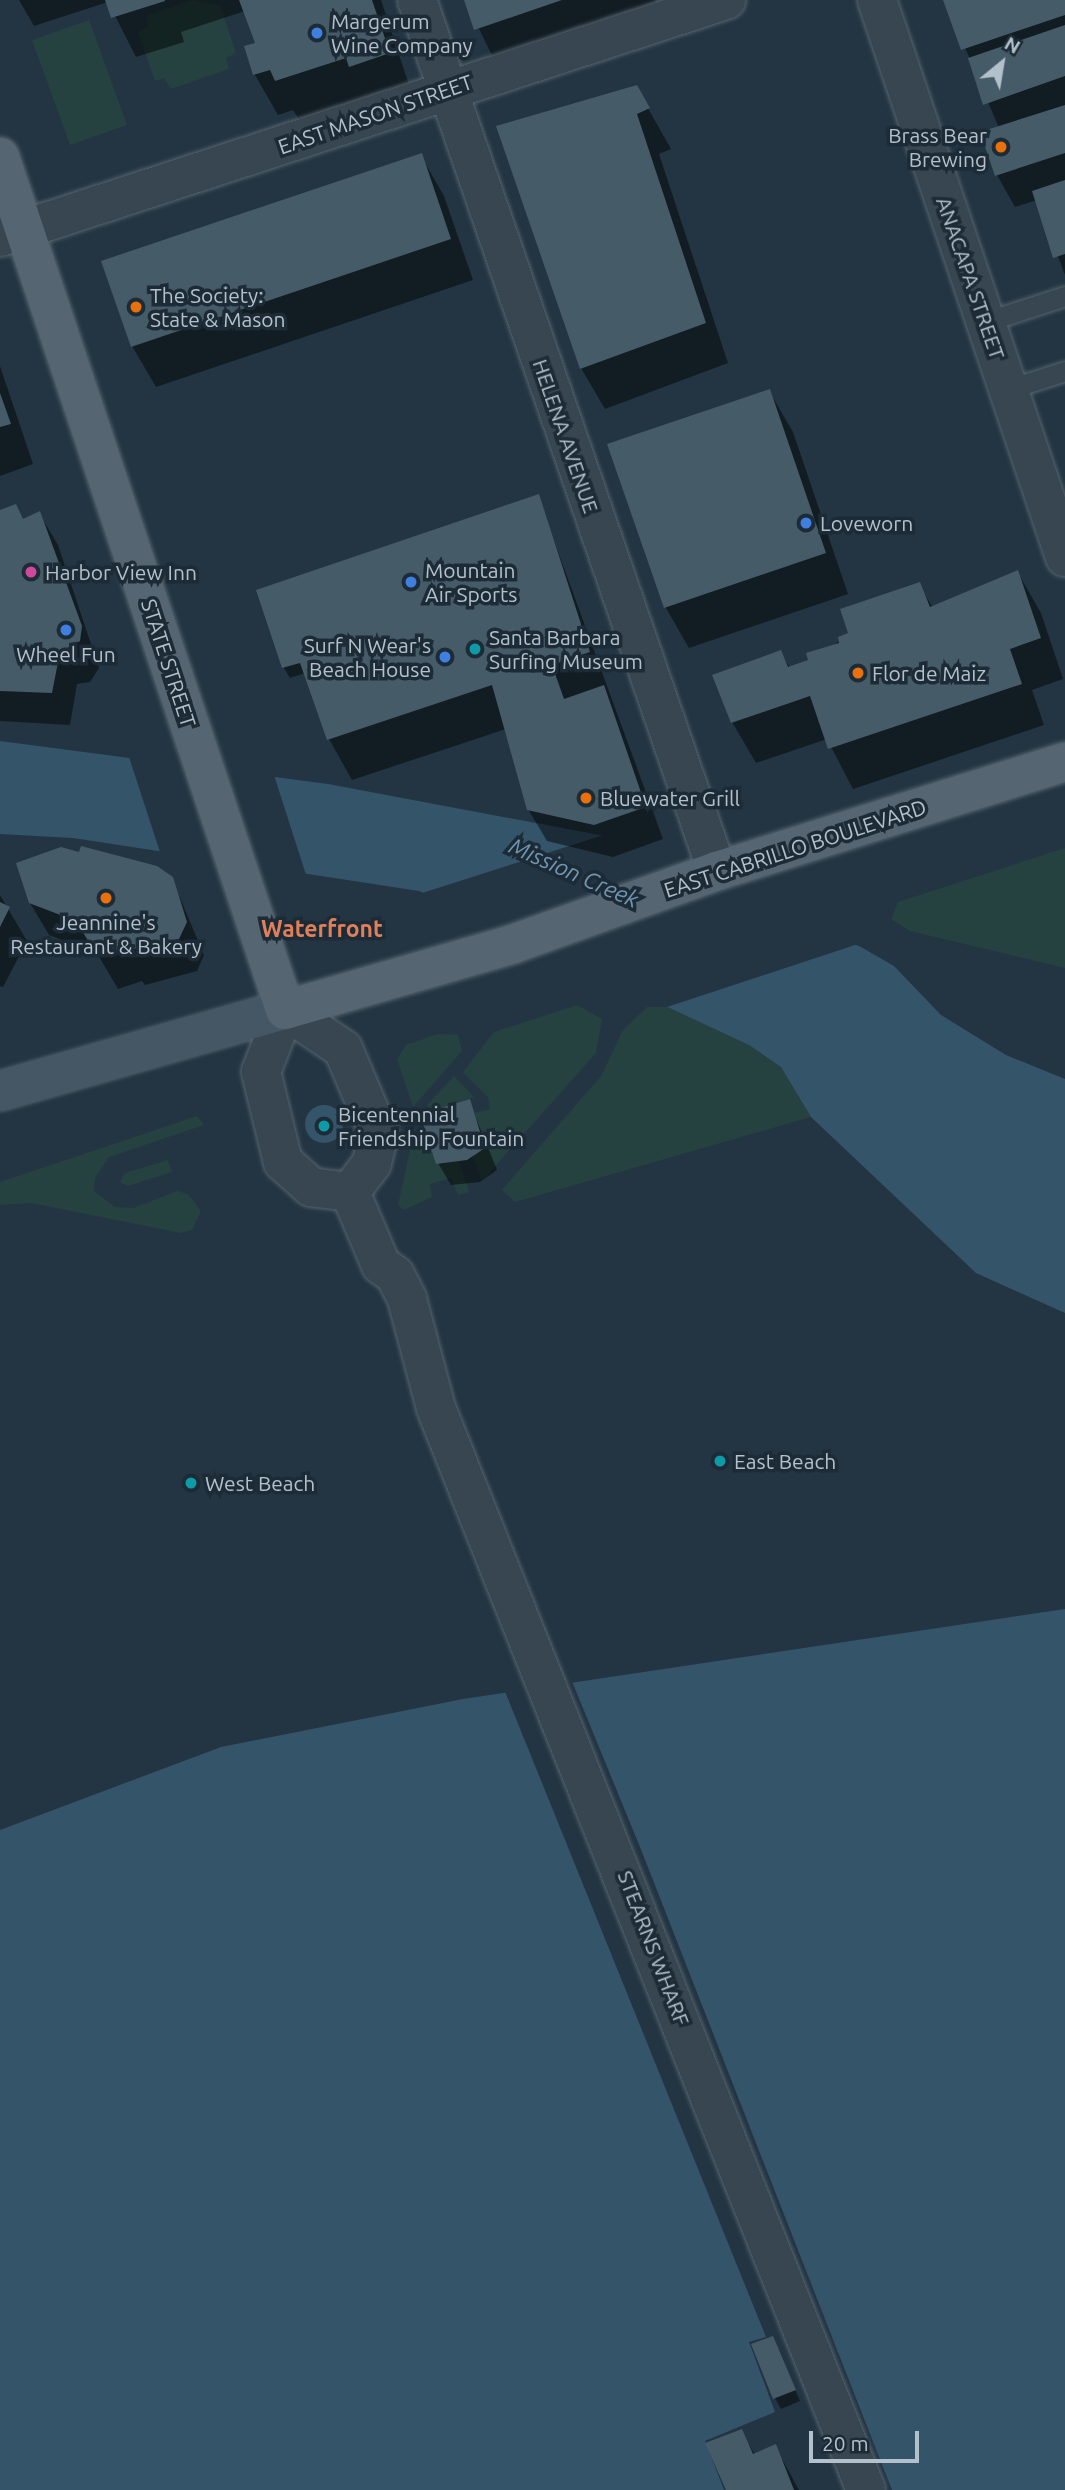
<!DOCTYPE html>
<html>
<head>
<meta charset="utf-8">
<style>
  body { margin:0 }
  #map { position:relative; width:1065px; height:2490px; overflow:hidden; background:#233542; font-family:Ubuntu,sans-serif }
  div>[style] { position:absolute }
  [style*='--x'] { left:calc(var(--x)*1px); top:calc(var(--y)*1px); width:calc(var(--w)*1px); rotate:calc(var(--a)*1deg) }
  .green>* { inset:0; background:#254241 }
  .water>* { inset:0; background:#34546a }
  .round { border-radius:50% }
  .pier>* { inset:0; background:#233542 }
  .shadow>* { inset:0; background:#0007 }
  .building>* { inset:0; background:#465b68 }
  .roads { filter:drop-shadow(0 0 2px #55646f) drop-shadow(0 0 2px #55646f) }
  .service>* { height:19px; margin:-9.5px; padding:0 9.5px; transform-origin:9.5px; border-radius:9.5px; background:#374651 }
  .minor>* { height:38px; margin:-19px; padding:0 19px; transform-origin:19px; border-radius:19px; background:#374651 }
  .secondary>* { height:38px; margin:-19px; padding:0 19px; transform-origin:19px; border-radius:19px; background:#455665 }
  .primary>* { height:38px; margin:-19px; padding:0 19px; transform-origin:19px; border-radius:19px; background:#556571 }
  .dots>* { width:19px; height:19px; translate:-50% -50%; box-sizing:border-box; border:4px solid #1c2b36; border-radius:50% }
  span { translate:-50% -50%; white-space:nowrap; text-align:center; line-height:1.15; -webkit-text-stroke:7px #1c2b36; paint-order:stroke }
  .poi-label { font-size:21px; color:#b3c1cc }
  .left { translate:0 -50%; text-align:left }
  .right { translate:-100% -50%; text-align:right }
  .street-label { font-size:21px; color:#b3c1cc }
  .water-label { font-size:23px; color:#7096b2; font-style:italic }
  .neighbourhood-label { font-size:23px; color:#df805b; font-weight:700 }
  .north { position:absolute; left:967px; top:28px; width:70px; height:70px; -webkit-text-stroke:5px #1c2b36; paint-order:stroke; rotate:30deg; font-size:19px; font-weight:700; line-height:28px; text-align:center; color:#b3c1cc }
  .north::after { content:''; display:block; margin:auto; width:24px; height:32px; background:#b3c1cc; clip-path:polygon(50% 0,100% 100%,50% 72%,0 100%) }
  .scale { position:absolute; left:809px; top:2431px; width:110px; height:32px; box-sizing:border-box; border:4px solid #b3c1cc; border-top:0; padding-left:9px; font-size:21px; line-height:24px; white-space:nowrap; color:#b3c1cc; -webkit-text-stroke:5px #1c2b36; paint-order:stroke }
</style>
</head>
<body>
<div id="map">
  <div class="green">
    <div style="clip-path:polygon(193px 0,220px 5px,236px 53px,226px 58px,229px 69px,171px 89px,164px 78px,155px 81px,138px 33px,148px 27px,146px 16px)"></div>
    <div style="clip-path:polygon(89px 20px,127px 125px,70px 145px,32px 40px)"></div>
    <div style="clip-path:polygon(1065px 848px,1065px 968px,910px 931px,891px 919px,898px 902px)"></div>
    <div style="clip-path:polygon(577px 1005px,602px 1019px,596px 1053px,482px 1181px,471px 1152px,485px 1148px,474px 1113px,490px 1109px,488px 1097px,463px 1072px,494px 1032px)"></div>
    <div style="clip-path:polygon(647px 1007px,675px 1007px,749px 1045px,781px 1067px,811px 1117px,515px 1202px,502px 1190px,601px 1076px,623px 1030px)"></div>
    <div style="clip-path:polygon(438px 1034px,458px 1035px,462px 1051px,413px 1107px,397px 1059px,406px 1045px)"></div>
    <div style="clip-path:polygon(454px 1076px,474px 1097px,428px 1112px,428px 1104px)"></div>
    <div style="clip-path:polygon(197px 1116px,204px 1125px,109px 1157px,95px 1178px,94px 1191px,115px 1207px,133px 1208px,178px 1191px,189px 1195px,201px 1211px,192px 1230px,181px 1233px,31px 1203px,0 1205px,0 1182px)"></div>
    <div style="clip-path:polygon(426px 1132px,458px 1157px,469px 1192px,458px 1195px,451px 1178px,430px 1184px,432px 1197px,404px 1210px,398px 1205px,411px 1145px)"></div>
    <div style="clip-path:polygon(168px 1160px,172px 1172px,128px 1186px,120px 1182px,125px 1173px)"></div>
  </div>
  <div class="water">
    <div style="clip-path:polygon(0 741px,328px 784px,610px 837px,861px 947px,894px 966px,941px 1015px,1006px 1055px,1065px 1079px,1065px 1313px,976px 1273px,811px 1117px,781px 1067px,749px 1045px,419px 891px,73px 838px,0 834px)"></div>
    <div class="round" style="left:305px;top:1105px;width:38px;height:38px"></div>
    <div style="clip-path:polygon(1065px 1609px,1065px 2490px,0 2490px,0 1830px,221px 1747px,463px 1699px)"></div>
  </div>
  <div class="pier">
    <div style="clip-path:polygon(127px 751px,273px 772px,307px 878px,161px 855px)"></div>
    <div style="clip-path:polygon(610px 833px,861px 943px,667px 1007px,416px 895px)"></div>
    <div style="clip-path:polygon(571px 1679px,640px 1847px,892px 2490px,724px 2490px,705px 2441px,775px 2412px,749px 2342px,766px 2337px,504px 1689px)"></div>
  </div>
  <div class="shadow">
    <div style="clip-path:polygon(19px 0,381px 0,412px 94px,300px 121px,293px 110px,278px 115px,255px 75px,246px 48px,257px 45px,245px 11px,181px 32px,184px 42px,136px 57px,108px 2px,34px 26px)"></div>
    <div style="clip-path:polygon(465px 0,655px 0,660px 16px,499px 70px)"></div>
    <div style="clip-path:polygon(945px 0,1065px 0,1065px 275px,1037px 200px,1015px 207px,997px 175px,999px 128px)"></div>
    <div style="clip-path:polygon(636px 87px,671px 149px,659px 154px,728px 363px,605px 409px,581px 368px)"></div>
    <div style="clip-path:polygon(421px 156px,444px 196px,473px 280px,156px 387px,132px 346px)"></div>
    <div style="clip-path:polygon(0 366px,33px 464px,0 476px)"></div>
    <div style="clip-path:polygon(769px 391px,793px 432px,848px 594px,689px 648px,666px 608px,610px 446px)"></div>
    <div style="clip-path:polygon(538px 497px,663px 839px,613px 857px,547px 841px,528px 809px,506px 729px,352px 780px,329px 739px,305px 673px,290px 678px,284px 668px,258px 591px)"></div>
    <div style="clip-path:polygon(0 512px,23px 520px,39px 513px,58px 545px,99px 668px,90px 682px,77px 684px,70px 725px,0 721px)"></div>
    <div style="clip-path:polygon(1018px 573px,1041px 613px,1063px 679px,1032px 690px,1044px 725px,853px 789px,827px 739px,756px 763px,732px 722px,780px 652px,790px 668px,811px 661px,919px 585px,933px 608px)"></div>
    <div style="clip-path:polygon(172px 879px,204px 955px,197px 971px,145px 985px,142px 981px,118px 989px,97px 953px,49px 935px,30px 903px)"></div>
    <div style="clip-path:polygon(0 895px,27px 941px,3px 987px,0 986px)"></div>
    <div style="clip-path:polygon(469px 1101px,497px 1170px,480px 1182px,451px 1185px,438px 1163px)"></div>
    <div style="clip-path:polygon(773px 2338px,800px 2401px,781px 2409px,775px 2398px)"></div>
    <div style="clip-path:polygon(741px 2431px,755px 2455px,775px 2446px,799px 2490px,726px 2490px)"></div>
  </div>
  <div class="building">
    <div style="clip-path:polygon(105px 0,165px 0,165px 1px,111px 18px)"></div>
    <div style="clip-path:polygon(239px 0,372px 0,390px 53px,349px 67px,346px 58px,275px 81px,270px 70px,253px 75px,244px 46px,255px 43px)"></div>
    <div style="clip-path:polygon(464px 0,562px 0,474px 30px)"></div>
    <div style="clip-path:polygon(943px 0,1065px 0,1065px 15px,961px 50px)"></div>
    <div style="clip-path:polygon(1065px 25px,1065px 76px,983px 105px,968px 58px)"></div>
    <div style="clip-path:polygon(637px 85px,650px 108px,637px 114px,706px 323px,580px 369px,496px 126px)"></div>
    <div style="clip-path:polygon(1065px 105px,1065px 153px,995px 176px,980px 132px)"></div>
    <div style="clip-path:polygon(422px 153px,451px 239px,131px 347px,101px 261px)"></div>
    <div style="clip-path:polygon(1065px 180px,1065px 254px,1053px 258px,1032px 191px)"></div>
    <div style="clip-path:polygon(770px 389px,826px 553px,664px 608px,607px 444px)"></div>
    <div style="clip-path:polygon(0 393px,11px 424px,0 427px)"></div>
    <div style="clip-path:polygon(539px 494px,590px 652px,552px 665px,564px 699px,604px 685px,646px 807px,594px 825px,527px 810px,492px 685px,327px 740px,300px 663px,282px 668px,256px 590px)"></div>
    <div style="clip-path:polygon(16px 504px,23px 519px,40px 511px,82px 626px,80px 641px,60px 652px,52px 693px,0 691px,0 510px)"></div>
    <div style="clip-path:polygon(1018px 570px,1041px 638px,1010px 649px,1022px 684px,828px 749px,810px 696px,731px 723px,712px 675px,781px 650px,788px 667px,808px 660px,806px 653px,839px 643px,838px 637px,848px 633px,840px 609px,920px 582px,930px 607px)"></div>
    <div style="clip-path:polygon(81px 846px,157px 866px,173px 877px,187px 922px,179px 939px,98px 957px,76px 921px,29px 903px,16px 863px,61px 847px,79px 852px)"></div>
    <div style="clip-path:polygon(0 902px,10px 907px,0 927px)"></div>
    <div style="clip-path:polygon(470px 1099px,485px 1148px,467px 1160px,436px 1164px,420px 1114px)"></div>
    <div style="clip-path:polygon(773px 2336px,796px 2390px,773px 2399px,751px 2344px)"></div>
    <div style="clip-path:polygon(742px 2429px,753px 2454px,776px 2444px,794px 2490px,726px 2490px,705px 2443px)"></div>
  </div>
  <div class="roads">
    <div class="service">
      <div style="--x:985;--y:322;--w:84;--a:-18"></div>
      <div style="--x:1009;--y:389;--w:59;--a:-17.8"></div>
    </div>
    <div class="minor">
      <div style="--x:417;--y:0;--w:921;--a:70.99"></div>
      <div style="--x:877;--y:0;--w:588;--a:71.35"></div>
      <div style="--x:0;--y:237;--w:764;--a:-18.08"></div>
      <div style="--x:285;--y:1010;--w:70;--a:33.9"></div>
      <div style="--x:343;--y:1049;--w:92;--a:67"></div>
      <div style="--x:379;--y:1134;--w:30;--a:104"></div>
      <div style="--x:372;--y:1163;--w:36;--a:127"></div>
      <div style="--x:350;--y:1192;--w:39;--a:-173"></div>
      <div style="--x:311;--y:1187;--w:38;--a:-138"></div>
      <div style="--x:283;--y:1162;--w:93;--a:-103.7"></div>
      <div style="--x:261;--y:1072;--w:66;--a:-68.8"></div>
      <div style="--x:350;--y:1192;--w:79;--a:67"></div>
      <div style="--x:381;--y:1265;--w:17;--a:36"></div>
      <div style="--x:395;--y:1275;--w:27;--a:63"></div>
      <div style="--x:407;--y:1299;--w:113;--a:75.1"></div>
      <div style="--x:436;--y:1408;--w:1164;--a:68.33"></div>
    </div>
    <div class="secondary">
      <div style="--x:0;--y:1091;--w:296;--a:-15.9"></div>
    </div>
    <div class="primary">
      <div style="--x:0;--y:157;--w:899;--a:71.52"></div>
      <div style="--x:285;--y:1010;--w:237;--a:-16.1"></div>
      <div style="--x:513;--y:944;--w:217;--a:-19.7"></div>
      <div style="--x:717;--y:871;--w:365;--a:-17.4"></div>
    </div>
  </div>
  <div class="dots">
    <div style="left:317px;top:33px;background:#3f7fe0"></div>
    <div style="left:1001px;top:147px;background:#e8710a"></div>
    <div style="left:136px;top:307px;background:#e8710a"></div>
    <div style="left:806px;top:523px;background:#3f7fe0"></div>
    <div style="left:31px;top:572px;background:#d1479c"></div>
    <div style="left:411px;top:582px;background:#3f7fe0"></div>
    <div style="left:66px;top:630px;background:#3f7fe0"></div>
    <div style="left:475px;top:649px;background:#0f9aa8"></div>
    <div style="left:445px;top:657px;background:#3f7fe0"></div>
    <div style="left:858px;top:673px;background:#e8710a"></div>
    <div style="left:586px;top:798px;background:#e8710a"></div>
    <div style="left:106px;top:898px;background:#e8710a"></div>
    <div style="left:324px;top:1126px;background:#0f9aa8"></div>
    <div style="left:720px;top:1461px;background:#0f9aa8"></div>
    <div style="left:191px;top:1483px;background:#0f9aa8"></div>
  </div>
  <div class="poi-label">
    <span class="left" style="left:331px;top:33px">Margerum<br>Wine Company</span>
    <span class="right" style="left:987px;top:147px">Brass Bear<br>Brewing</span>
    <span class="left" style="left:150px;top:307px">The Society:<br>State &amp; Mason</span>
    <span class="left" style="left:820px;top:523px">Loveworn</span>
    <span class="left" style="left:425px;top:582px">Mountain<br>Air Sports</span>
    <span class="left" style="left:45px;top:572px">Harbor View Inn</span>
    <span class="left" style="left:489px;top:649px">Santa Barbara<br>Surfing Museum</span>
    <span class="right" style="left:431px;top:657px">Surf N Wear's<br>Beach House</span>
    <span style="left:66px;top:654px">Wheel Fun</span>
    <span class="left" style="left:872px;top:673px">Flor de Maiz</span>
    <span class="left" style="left:600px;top:798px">Bluewater Grill</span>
    <span style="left:106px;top:934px">Jeannine's<br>Restaurant &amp; Bakery</span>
    <span class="left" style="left:338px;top:1126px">Bicentennial<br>Friendship Fountain</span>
    <span class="left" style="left:734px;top:1461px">East Beach</span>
    <span class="left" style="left:205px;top:1483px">West Beach</span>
  </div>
  <div class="street-label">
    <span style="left:375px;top:114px;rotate:-19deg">EAST MASON STREET</span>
    <span style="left:971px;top:278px;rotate:71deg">ANACAPA STREET</span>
    <span style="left:566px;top:436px;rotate:71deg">HELENA AVENUE</span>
    <span style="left:169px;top:663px;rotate:72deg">STATE STREET</span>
    <span style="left:795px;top:848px;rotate:-18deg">EAST CABRILLO BOULEVARD</span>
    <span style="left:654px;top:1948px;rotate:69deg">STEARNS WHARF</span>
  </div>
  <div class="water-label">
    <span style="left:574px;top:873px;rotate:24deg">Mission Creek</span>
  </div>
  <div class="neighbourhood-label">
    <span style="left:322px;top:929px">Waterfront</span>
  </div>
  <div class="north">N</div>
  <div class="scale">20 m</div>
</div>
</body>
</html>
